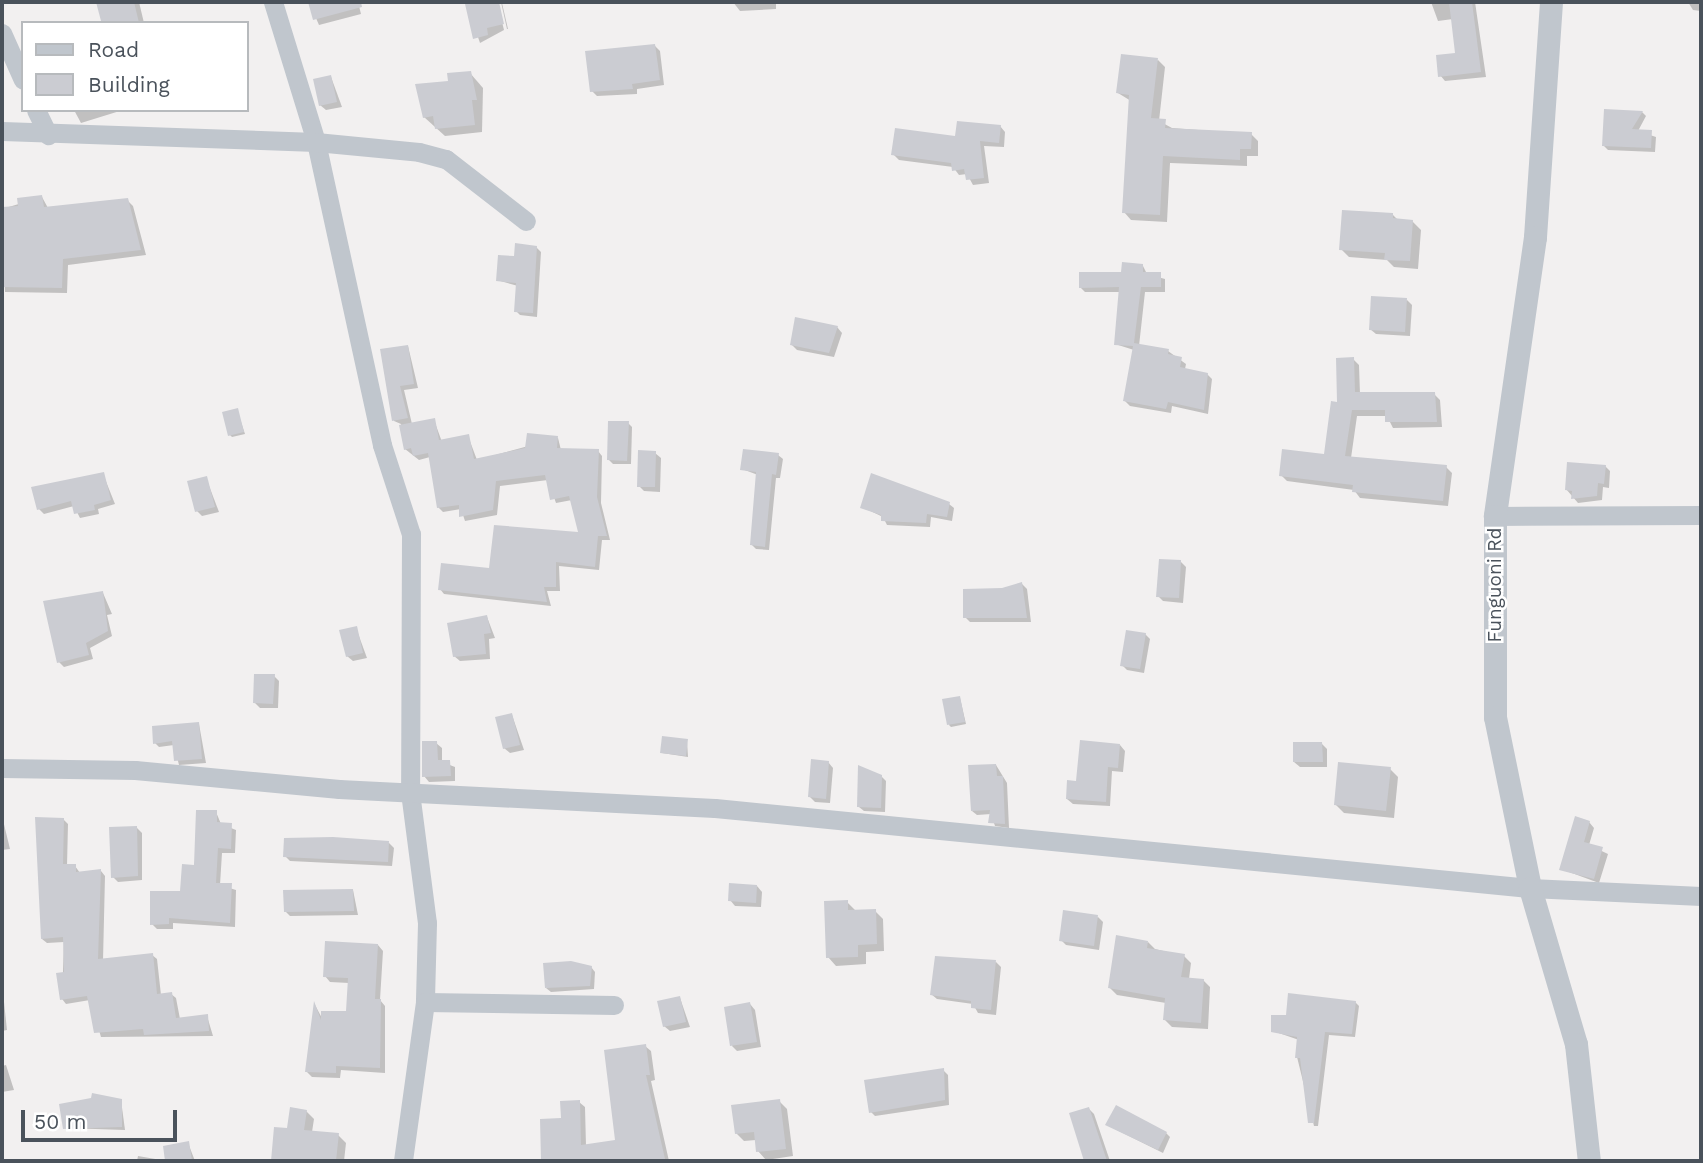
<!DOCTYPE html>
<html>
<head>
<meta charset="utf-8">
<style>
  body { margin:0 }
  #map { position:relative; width:1703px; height:1163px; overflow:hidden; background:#f2f0f0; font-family:"Work Sans",sans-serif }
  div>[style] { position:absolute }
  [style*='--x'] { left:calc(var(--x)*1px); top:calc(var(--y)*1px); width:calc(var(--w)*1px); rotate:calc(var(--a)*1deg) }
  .shadow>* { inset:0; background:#0003 }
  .building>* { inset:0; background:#cbccd2 }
  .minor>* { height:19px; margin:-9.5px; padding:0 9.5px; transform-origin:9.5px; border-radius:9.5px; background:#c0c6cd }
  .tertiary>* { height:23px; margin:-11.5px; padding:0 11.5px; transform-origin:11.5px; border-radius:11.5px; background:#c0c6cd }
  span { translate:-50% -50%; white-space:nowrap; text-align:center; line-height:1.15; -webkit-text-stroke:5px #fff; paint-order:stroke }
  .street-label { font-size:19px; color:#4a525b }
  .frame { position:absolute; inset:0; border:4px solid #4a525b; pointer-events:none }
  .legend { position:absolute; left:21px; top:21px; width:228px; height:91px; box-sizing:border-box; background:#fff; border:2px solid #b7babd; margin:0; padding:9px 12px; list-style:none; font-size:21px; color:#4a525b }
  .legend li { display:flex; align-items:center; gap:14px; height:35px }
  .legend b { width:35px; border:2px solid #b7babd }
  .scale { position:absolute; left:21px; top:1110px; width:156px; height:32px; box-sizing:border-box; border:4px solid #4a525b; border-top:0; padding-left:9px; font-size:21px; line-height:24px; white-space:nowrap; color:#4a525b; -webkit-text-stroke:5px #fff; paint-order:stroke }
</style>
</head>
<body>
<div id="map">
  <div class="shadow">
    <div style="clip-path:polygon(99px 2px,139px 2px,144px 23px,106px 23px)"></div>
    <div style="clip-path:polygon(309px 2px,358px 2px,361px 14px,319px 25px)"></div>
    <div style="clip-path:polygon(481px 2px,497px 2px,504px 30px,480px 43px,467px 5px)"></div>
    <div style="clip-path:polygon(501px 2px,502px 3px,508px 29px,507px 29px)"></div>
    <div style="clip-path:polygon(733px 2px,776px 2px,776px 9px,740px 11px)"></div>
    <div style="clip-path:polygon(1431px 2px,1475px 2px,1486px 77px,1445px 81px,1440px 75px,1457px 54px,1453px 19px,1438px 21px)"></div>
    <div style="clip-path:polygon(1688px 2px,1701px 2px,1701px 11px,1693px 10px)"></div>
    <div style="clip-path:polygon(655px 46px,660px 51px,664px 85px,637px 89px,637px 94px,597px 96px,592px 91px)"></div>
    <div style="clip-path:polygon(1158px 60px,1165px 67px,1159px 121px,1172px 128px,1251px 134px,1258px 141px,1258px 156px,1247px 156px,1247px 166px,1170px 163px,1167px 222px,1131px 220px,1124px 212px,1131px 101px,1118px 93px)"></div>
    <div style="clip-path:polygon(470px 73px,483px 88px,482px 132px,445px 136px,424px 117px,450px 82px)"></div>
    <div style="clip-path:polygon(331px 77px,342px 107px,326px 110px,320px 105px)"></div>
    <div style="clip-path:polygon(74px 110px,123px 110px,81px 123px)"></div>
    <div style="clip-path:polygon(1606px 111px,1642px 112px,1646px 116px,1638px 131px,1656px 137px,1655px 152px,1608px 150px,1604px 146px)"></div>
    <div style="clip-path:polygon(1000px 126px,1005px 132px,1004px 147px,984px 146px,989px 183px,973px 185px,967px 174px,959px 175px,953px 167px,899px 160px,893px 154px)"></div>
    <div style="clip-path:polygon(42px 197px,48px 208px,127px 200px,133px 206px,146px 255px,68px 265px,67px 293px,5px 292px,2px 209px)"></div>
    <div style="clip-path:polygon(1393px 215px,1398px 220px,1412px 221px,1421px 230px,1418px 269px,1394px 267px,1387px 260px,1349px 257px,1341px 249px)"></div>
    <div style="clip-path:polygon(536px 247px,541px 252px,537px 317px,520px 315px,516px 311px,518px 286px,497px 280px,515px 258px)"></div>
    <div style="clip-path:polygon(1143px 266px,1147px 274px,1165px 279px,1165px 292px,1145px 292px,1139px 346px,1168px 351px,1186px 364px,1185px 369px,1207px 374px,1212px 379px,1208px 414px,1172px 406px,1171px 413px,1130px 406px,1125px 401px,1134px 350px,1115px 344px,1120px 292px,1085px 292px,1080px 287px)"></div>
    <div style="clip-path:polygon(1407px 300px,1412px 305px,1410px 336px,1376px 334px,1370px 329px)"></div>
    <div style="clip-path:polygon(837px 327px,842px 333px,834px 357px,797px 350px,792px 345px)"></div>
    <div style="clip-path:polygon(408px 346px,418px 388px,404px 390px,412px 424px,434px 420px,442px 442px,468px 436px,477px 460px,558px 438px,561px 450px,598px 451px,602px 456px,601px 503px,610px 540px,602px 540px,599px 570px,559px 566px,560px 591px,547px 591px,551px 606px,444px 594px,440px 589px,580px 534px,572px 500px,556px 503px,548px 480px,500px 486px,497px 515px,465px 521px,461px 509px,443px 512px,438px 507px,430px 457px,419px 460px,405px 449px,401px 424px,394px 421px,382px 350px)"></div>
    <div style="clip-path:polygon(1353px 359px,1359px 365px,1360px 394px,1434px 394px,1440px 400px,1442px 427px,1393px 428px,1387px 416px,1357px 416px,1351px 458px,1446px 467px,1452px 473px,1448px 506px,1360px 498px,1354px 490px,1287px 481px,1281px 475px,1326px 456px)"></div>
    <div style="clip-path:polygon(237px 410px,245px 434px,232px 437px,230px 435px)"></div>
    <div style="clip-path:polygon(628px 423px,632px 427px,631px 464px,613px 464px,608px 459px)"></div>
    <div style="clip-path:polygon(655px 453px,661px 458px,660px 492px,644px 491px,639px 486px)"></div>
    <div style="clip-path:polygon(778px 455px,783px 459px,780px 478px,776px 478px,769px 550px,756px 549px,752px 545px,758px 475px,742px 469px)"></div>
    <div style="clip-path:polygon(1605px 466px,1610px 471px,1609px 488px,1603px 487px,1602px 500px,1578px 503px,1566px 489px)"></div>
    <div style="clip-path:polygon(103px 474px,115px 504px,98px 509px,99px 514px,80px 518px,74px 506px,44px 514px,39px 509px)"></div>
    <div style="clip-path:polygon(206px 478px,219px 512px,202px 516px,197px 511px)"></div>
    <div style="clip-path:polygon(949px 504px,954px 508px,952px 521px,931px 517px,930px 527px,887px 525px,883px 517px,862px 507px)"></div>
    <div style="clip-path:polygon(1180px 561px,1186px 567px,1183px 603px,1163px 601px,1158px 596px)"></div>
    <div style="clip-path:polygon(1022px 584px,1027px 589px,1031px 622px,970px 622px,965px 617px,1003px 589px)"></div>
    <div style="clip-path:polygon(103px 593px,112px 614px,107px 615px,112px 636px,90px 648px,93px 659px,64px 667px,59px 662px)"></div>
    <div style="clip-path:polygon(487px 617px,495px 638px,489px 639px,490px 659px,460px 661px,454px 656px)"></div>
    <div style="clip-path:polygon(356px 628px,367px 658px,353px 661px,347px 656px)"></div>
    <div style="clip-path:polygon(1145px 634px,1150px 639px,1144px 673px,1127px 670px,1122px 665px)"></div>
    <div style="clip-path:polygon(274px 676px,279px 681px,278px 708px,260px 708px,255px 703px)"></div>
    <div style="clip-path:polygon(960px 698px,966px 724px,951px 727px,949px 725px)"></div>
    <div style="clip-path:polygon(512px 715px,524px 750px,510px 753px,504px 748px)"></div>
    <div style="clip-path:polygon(199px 724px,206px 763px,179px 765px,174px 745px,159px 747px,155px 743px)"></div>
    <div style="clip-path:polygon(687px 741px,688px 757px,662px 753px)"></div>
    <div style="clip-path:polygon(436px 743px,442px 748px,442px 762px,455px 767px,455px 781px,429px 782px,424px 776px)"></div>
    <div style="clip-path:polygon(1322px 744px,1327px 749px,1327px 767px,1300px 767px,1294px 762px)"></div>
    <div style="clip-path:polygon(1120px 745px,1125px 751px,1123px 772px,1112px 771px,1110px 806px,1073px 804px,1067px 799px,1077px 783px)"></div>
    <div style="clip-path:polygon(828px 762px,833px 768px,830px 803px,815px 802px,810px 797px)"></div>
    <div style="clip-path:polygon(996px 765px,1007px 783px,1009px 828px,995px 826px,991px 814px,977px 815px,972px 811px)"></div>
    <div style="clip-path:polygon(1390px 769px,1398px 777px,1394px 818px,1344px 813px,1336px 805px)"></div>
    <div style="clip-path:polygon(881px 776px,886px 781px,885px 812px,864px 811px,859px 807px)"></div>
    <div style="clip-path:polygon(216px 812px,221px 824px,236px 830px,235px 853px,222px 853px,220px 885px,236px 890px,235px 927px,173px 923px,173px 929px,157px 929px,152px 924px,182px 893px)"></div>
    <div style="clip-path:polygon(2px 816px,10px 849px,2px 850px)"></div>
    <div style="clip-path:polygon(63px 819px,68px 824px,67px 866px,75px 866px,80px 873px,101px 871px,105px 876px,103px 961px,152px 955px,157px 959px,161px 995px,171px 994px,176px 998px,180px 1019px,207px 1016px,213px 1036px,101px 1037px,90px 1000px,66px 1004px,62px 999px,64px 942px,47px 943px,42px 939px)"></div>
    <div style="clip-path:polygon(1589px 822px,1594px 828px,1589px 845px,1608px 854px,1599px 883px,1561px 869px)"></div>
    <div style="clip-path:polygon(137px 828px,142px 833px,142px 880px,118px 882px,113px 877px)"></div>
    <div style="clip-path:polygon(389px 843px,394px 848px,392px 866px,290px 861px,285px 856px)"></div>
    <div style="clip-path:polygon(757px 886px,762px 892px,761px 907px,735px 906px,730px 900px)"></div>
    <div style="clip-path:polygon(353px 890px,358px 915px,290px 916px,285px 911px)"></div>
    <div style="clip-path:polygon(847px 902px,856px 911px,875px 911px,883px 919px,884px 951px,866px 952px,866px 964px,836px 966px,828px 957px)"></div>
    <div style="clip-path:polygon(1098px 917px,1103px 922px,1099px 950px,1066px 945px,1061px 940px)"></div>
    <div style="clip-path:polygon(1148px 942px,1155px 949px,1184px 956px,1191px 963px,1189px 979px,1203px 980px,1210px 987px,1208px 1029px,1172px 1027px,1165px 1020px,1166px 1003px,1117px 995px,1110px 988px)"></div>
    <div style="clip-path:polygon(378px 945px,383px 951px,380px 1000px,385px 1006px,385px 1073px,341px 1070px,340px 1078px,312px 1077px,307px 1072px,315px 1005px,323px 1020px,348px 1013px,349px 983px,330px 982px,325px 976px)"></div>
    <div style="clip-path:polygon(996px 962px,1001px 967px,996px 1015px,978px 1013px,973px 1004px,937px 999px,931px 994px)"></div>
    <div style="clip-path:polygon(591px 967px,595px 972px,594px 989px,551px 992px,546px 988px)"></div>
    <div style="clip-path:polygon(2px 983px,7px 1030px,2px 1031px)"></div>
    <div style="clip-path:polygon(680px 998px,690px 1027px,670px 1031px,664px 1026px)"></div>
    <div style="clip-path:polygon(1355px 1002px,1359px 1006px,1355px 1037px,1329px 1035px,1318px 1126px,1314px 1126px,1297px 1057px,1299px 1040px,1273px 1031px,1288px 1017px)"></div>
    <div style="clip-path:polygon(750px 1004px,755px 1010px,761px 1047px,737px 1051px,732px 1046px)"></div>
    <div style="clip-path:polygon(645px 1046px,651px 1051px,655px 1080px,651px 1081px,669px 1161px,545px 1161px,542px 1121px,563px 1119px,579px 1102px,585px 1107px,586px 1146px,617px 1142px)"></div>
    <div style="clip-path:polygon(6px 1065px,14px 1090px,2px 1092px,2px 1066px)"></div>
    <div style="clip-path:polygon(943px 1070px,948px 1075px,949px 1105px,875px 1116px,871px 1112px)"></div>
    <div style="clip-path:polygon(121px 1100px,125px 1130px,65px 1128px)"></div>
    <div style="clip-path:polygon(779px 1101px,787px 1109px,793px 1156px,766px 1160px,758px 1151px,756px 1140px,744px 1141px,736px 1133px)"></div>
    <div style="clip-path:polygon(1089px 1109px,1094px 1114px,1110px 1161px,1086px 1161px,1071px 1114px)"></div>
    <div style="clip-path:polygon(306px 1111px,314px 1119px,312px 1132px,338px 1135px,346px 1143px,344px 1161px,272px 1161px,276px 1129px,289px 1130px)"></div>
    <div style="clip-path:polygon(1107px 1125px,1166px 1133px,1170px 1137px,1163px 1153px)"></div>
    <div style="clip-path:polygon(188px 1143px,195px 1161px,137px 1161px,138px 1156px,167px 1161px)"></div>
  </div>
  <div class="building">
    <div style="clip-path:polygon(96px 2px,134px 2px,139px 23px,101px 21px)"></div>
    <div style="clip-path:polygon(308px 2px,361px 2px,362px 7px,313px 20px)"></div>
    <div style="clip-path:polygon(499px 2px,504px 24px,487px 28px,488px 35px,473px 39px,465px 4px)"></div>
    <div style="clip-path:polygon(1449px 2px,1472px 2px,1481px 72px,1438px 77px,1436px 55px,1455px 53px)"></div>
    <div style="clip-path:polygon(655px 44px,660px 80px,632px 84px,633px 89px,590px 92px,585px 51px)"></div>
    <div style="clip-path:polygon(1121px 54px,1158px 58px,1151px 118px,1166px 119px,1165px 128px,1252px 132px,1251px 149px,1240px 149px,1240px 160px,1163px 156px,1160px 215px,1122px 213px,1129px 95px,1116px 93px)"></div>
    <div style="clip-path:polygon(471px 71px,477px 100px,472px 100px,475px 125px,435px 129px,433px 116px,423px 118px,415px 84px,448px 81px,447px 73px)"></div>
    <div style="clip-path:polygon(331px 75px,337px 102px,319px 106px,313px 79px)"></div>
    <div style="clip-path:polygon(1604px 109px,1643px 111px,1632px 129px,1652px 130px,1651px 148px,1602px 146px)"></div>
    <div style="clip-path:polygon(957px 121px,1001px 125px,999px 143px,980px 141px,984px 178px,966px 180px,964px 169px,952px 171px,951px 163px,891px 155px,895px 128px,955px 136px)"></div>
    <div style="clip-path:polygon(42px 195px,44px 207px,128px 198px,141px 250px,63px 259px,62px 288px,2px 287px,2px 207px,18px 206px,17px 198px)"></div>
    <div style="clip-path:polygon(1342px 210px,1393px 213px,1393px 218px,1413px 220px,1410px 261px,1384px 260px,1385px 253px,1339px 250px)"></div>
    <div style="clip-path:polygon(515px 243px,537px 246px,533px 313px,514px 312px,516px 283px,496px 281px,498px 255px,514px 256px)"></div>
    <div style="clip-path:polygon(1122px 262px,1143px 264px,1143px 272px,1161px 272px,1161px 287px,1141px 287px,1134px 343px,1169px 349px,1168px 354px,1182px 357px,1180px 367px,1208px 373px,1204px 410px,1168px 402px,1166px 409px,1123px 401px,1133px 346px,1114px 345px,1119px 287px,1079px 288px,1079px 272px,1121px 272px)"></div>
    <div style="clip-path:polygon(1371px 296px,1407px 298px,1405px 332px,1369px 330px)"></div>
    <div style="clip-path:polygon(795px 317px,838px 326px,829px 353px,790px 345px)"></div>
    <div style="clip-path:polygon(408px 345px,414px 384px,400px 386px,408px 418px,392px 421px,380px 349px)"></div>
    <div style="clip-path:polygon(1354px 357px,1355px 392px,1435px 392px,1437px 422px,1385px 422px,1385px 410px,1352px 410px,1345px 456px,1447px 465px,1443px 501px,1352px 492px,1353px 485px,1279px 476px,1282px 449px,1324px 454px,1331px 401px,1337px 402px,1336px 358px)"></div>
    <div style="clip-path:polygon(238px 408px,244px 432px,228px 436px,222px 412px)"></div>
    <div style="clip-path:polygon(435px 418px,439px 440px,469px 434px,474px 459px,525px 448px,527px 433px,558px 436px,557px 448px,599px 449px,597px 497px,607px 536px,598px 536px,595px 567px,556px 562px,556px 587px,544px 587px,547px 602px,438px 590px,441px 563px,489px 568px,494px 525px,578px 532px,569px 496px,550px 500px,545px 475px,496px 481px,493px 510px,459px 517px,459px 505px,437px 508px,428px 453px,413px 456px,411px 448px,404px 450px,399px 425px)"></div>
    <div style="clip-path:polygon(608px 421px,629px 421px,627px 461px,607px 460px)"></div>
    <div style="clip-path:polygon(743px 449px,779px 453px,776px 475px,772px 474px,765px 547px,750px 545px,756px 472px,740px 470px)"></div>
    <div style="clip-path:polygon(638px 450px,656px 451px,655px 487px,637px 487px)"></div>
    <div style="clip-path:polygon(1567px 462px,1606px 465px,1604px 484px,1598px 483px,1597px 496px,1571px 499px,1572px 491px,1565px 490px)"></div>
    <div style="clip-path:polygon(104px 472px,111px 500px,94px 505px,95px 510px,74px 514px,71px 501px,37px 510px,31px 487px)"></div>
    <div style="clip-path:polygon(871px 473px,950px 502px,947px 517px,927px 514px,926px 523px,881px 521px,881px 515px,860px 508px)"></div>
    <div style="clip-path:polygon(207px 476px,215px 507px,195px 512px,187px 481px)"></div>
    <div style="clip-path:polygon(1159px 559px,1181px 560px,1179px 598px,1156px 597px)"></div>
    <div style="clip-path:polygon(1022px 582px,1027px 618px,963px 618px,963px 589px,1002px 588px)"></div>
    <div style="clip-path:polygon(103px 591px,108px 631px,86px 643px,89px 655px,57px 663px,43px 601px)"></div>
    <div style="clip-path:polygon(487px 615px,491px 633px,484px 634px,486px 654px,453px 657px,447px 623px)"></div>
    <div style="clip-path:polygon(357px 626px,363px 653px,346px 657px,339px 630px)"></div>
    <div style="clip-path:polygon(1126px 630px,1146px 633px,1140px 669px,1120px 666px)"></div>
    <div style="clip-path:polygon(254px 674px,275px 674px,273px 704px,253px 703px)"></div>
    <div style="clip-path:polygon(960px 696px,965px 722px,947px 725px,942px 699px)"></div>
    <div style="clip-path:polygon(512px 713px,520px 745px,503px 749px,495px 717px)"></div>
    <div style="clip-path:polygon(199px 722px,202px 759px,174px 761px,172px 741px,153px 744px,152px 726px)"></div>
    <div style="clip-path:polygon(662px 736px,688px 739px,686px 756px,660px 753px)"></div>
    <div style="clip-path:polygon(1080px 740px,1120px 744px,1118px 768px,1108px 767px,1106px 802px,1066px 799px,1067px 780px,1076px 781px)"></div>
    <div style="clip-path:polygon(422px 741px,437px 741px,438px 760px,450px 760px,451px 776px,422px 777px)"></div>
    <div style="clip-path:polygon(1293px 742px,1322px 742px,1323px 762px,1293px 762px)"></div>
    <div style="clip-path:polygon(811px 759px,829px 761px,826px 799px,808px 797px)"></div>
    <div style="clip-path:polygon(1338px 762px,1391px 767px,1386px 811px,1334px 805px)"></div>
    <div style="clip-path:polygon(996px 764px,997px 776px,1003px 776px,1005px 824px,988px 823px,990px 810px,971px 811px,968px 765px)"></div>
    <div style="clip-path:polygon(858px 765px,882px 775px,881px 808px,857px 807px)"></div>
    <div style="clip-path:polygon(196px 810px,217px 810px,217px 822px,232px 823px,231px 849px,218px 848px,216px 883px,232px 883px,230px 923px,169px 918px,169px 924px,150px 925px,150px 891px,180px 891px,182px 864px,194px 865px)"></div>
    <div style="clip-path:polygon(1575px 816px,1590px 821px,1584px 842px,1603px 847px,1594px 879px,1559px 870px)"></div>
    <div style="clip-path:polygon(35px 817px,64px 818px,63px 864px,76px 864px,76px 872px,101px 869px,98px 959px,153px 953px,157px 994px,172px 992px,176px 1018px,208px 1014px,209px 1031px,144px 1035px,143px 1029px,94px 1033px,87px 996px,60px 1000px,56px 973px,64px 972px,63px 937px,41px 939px)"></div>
    <div style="clip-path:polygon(137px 826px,138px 876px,111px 878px,109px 827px)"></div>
    <div style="clip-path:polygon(333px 837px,389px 841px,388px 862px,283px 857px,284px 838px)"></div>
    <div style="clip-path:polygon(729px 883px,757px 885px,756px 903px,728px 901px)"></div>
    <div style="clip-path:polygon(353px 889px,354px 911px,284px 912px,283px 890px)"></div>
    <div style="clip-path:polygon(848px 900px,848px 910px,876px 909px,877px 944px,858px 945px,858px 957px,826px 958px,824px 901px)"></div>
    <div style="clip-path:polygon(1063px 910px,1098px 915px,1094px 946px,1059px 941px)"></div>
    <div style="clip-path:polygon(1116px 935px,1148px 941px,1147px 948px,1185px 954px,1181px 977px,1204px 979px,1201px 1023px,1163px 1020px,1165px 998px,1108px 988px)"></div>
    <div style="clip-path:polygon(325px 941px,378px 944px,375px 999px,381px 999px,380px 1068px,336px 1066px,336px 1073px,305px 1072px,314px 1001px,321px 1020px,321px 1011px,346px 1011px,348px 978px,323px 977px)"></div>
    <div style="clip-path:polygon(935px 956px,996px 960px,991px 1010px,971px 1008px,971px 1001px,930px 995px)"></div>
    <div style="clip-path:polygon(571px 961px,592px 966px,590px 986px,545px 988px,543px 963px)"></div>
    <div style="clip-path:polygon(1288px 993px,1356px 1001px,1352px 1034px,1325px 1032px,1314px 1123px,1308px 1123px,1300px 1058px,1295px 1058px,1297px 1037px,1271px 1032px,1271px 1015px,1286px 1015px)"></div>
    <div style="clip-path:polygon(680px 996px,686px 1022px,663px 1027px,657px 1001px)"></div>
    <div style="clip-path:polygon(750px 1002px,757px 1042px,730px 1046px,724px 1007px)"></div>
    <div style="clip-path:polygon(646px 1044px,650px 1075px,646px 1075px,665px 1159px,541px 1161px,540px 1119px,561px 1118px,560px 1101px,580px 1100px,581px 1145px,615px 1140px,604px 1050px)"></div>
    <div style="clip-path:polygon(944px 1068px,945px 1100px,869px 1113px,864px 1080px)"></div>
    <div style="clip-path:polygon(92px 1093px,122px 1099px,122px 1127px,63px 1129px,59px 1104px,91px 1098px)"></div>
    <div style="clip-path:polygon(780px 1099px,786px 1149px,756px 1152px,754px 1132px,735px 1134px,731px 1105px)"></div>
    <div style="clip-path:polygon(1116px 1105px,1167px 1132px,1158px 1150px,1105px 1125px)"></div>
    <div style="clip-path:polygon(290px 1107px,307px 1110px,304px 1130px,339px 1133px,336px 1161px,271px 1161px,274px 1127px,287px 1128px)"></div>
    <div style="clip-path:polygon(1089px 1107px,1107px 1161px,1084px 1161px,1069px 1113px)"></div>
    <div style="clip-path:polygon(189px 1141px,192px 1161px,165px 1161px,163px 1146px)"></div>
  </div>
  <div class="minor">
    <div style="--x:273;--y:2;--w:146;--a:72.9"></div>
    <div style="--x:316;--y:142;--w:310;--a:77.7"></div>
    <div style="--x:382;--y:445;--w:94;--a:72"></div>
    <div style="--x:411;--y:534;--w:258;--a:90.2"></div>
    <div style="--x:410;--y:792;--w:132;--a:82.6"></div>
    <div style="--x:427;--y:923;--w:79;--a:91.5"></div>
    <div style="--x:425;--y:1002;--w:161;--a:97.9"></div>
    <div style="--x:2;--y:33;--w:51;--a:65.9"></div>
    <div style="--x:36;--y:110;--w:28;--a:64"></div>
    <div style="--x:2;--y:131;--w:314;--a:2"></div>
    <div style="--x:316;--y:142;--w:103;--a:5.5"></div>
    <div style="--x:419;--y:152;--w:28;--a:15"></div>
    <div style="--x:446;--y:159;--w:101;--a:37.8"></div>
    <div style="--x:1495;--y:516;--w:206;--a:-0.3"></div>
    <div style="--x:2;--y:768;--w:133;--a:0.9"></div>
    <div style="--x:135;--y:770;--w:205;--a:5.3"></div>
    <div style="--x:339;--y:789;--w:376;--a:2.9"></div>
    <div style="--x:715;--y:808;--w:819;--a:5.61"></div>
    <div style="--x:1530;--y:888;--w:171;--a:2.7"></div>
    <div style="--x:425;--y:1002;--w:189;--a:0.9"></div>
  </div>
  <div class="tertiary">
    <div style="--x:1551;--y:2;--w:236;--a:93.9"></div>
    <div style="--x:1535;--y:237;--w:282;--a:98.2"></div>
    <div style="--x:1495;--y:516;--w:201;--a:90"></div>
    <div style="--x:1495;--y:717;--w:175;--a:78.4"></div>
    <div style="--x:1530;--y:888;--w:163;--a:73.6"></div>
    <div style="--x:1576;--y:1044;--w:118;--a:83.7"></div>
  </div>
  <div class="street-label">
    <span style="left:1495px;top:585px;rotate:-90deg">Funguoni Rd</span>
  </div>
  <div class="frame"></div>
  <ul class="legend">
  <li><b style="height:9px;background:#c0c6cd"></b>Road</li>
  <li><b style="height:19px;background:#cbccd2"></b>Building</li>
  </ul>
  <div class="scale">50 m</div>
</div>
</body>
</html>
